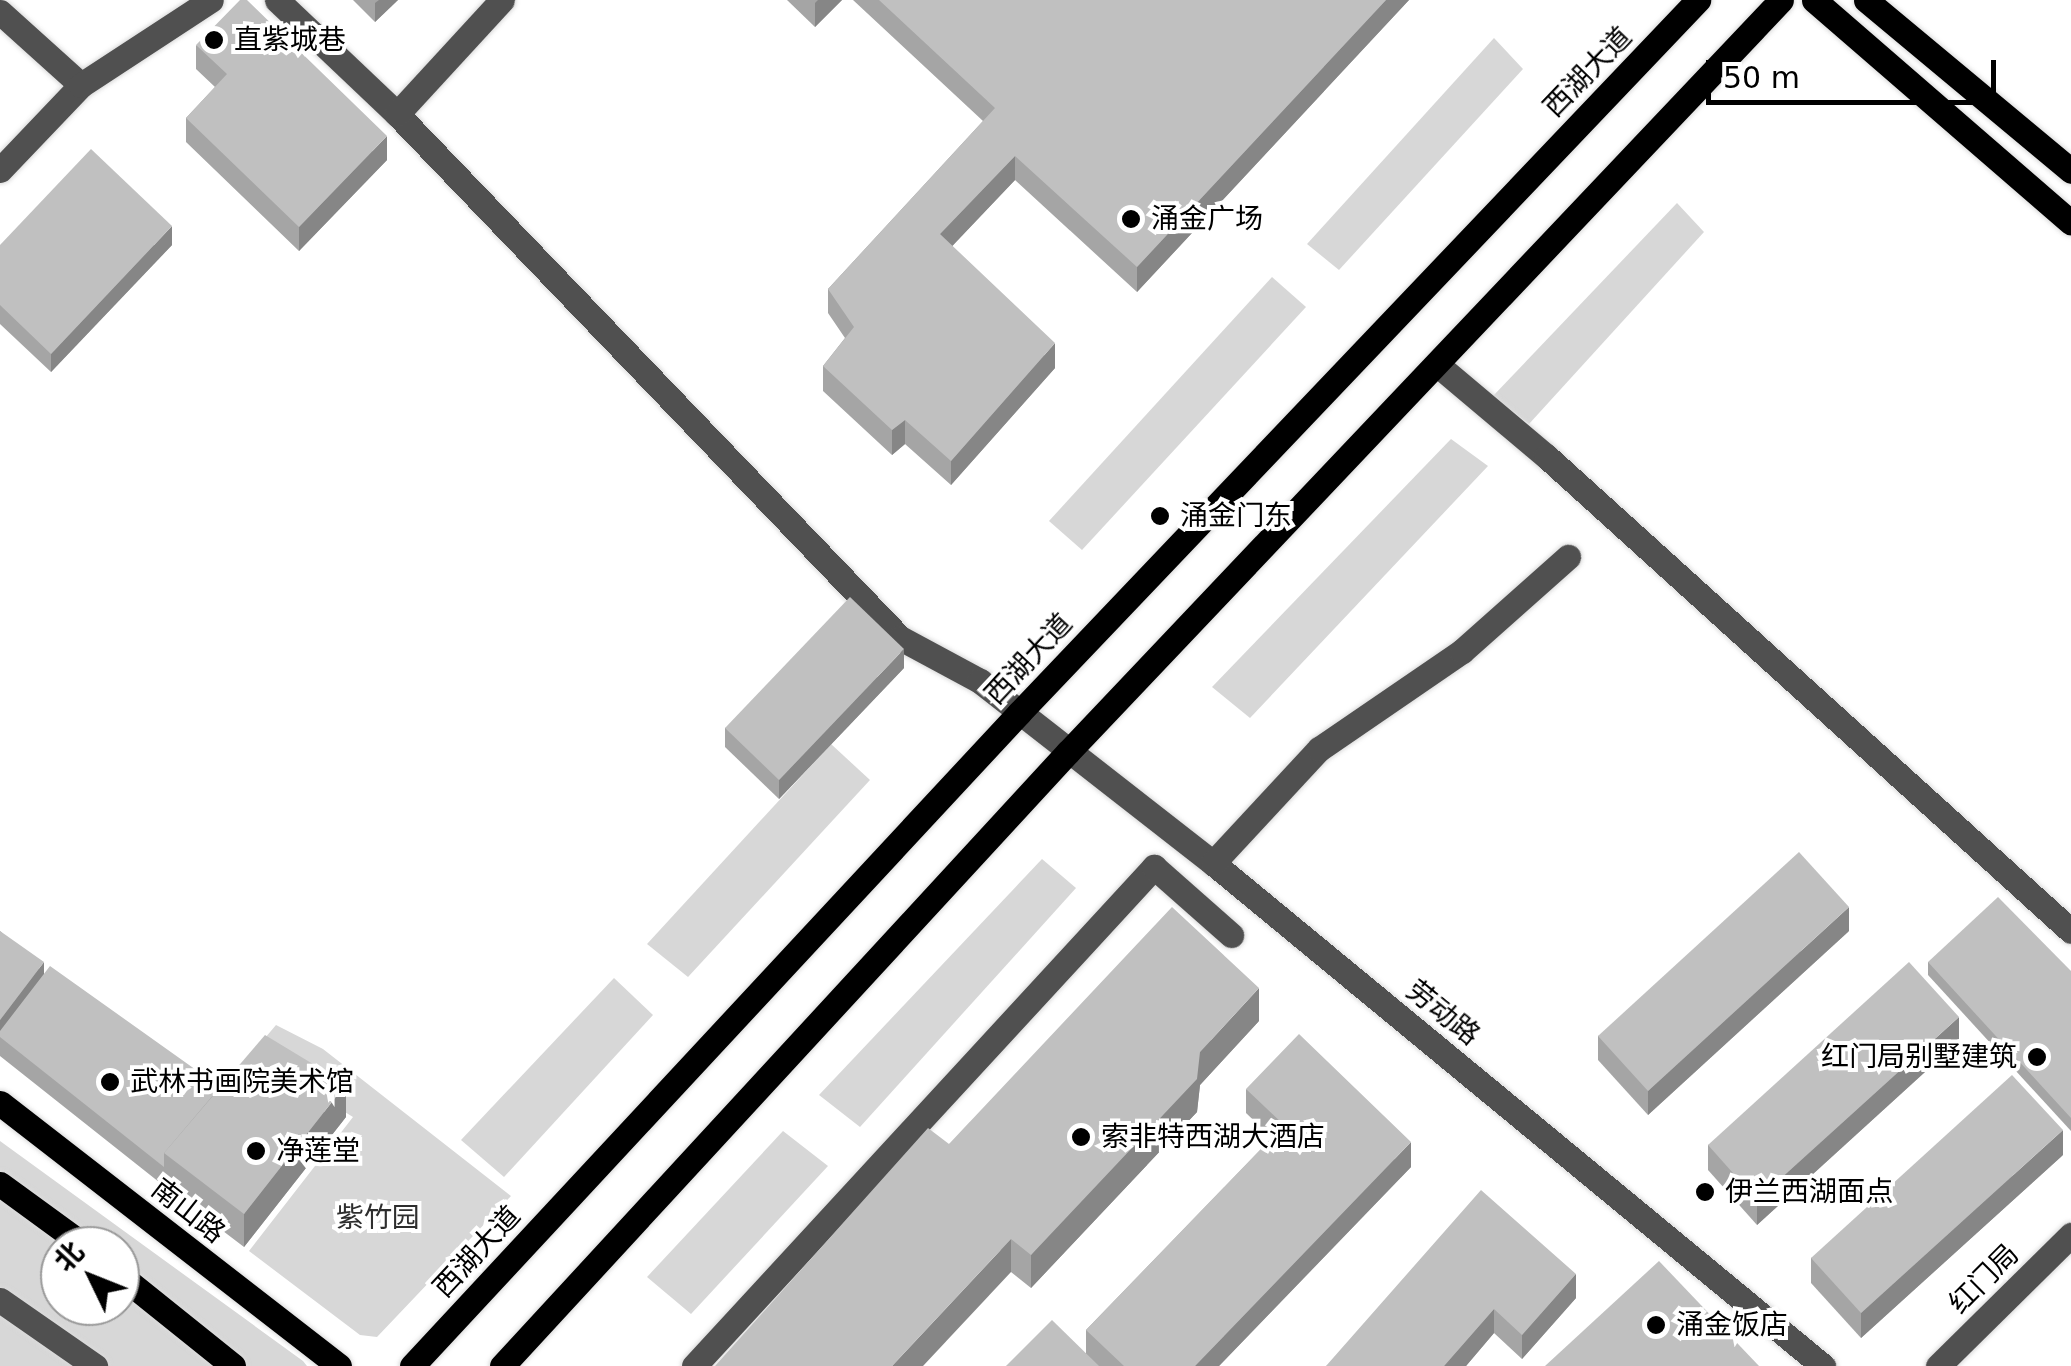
<!DOCTYPE html>
<html>
<head>
<meta charset="utf-8">
<style>
  body { margin:0 }
  #map { position:relative; width:2071px; height:1366px; overflow:hidden; background:#fff; font-family:"DejaVu Sans","Noto Sans SC",sans-serif }
  div>[style] { position:absolute }
  [style*='--x'] { left:calc(var(--x)*1px); top:calc(var(--y)*1px); width:calc(var(--w)*1px); rotate:calc(var(--a)*1deg) }
  .green>* { inset:0; background:#d7d7d7 }
  .roads { filter:drop-shadow(0 0 2px #dbdbdb) drop-shadow(0 0 2px #dbdbdb) }
  .minor>* { height:25px; margin:-12.5px; padding:0 12.5px; transform-origin:12.5px; border-radius:12.5px; background:#505050 }
  .major>* { height:25px; margin:-12.5px; padding:0 12.5px; transform-origin:12.5px; border-radius:12.5px; background:#000 }
  .wall>* { inset:0; background:#a5a5a5 }
  .shaded-wall>* { inset:0; background:#868686 }
  .building>* { inset:0; background:#c0c0c0 }
  .dots>* { width:28px; height:28px; translate:-50% -50%; box-sizing:border-box; border:5px solid #fff; border-radius:50% }
  span { translate:-50% -50%; white-space:nowrap; text-align:center; line-height:1.15; -webkit-text-stroke:8px #fff; paint-order:stroke }
  .poi-label { font-size:28px; color:#000 }
  .left { translate:0 -50%; text-align:left }
  .right { translate:-100% -50%; text-align:right }
  .street-label { font-size:28px; color:#000 }
  .park-label { font-size:28px; color:#2e2e2e }
  .north { position:absolute; left:40px; top:1226px; width:100px; height:100px; box-sizing:border-box; background:#fff; border:2px solid #999; border-radius:50%; rotate:313deg; font-size:28px; font-weight:700; line-height:40px; text-align:center; color:#000 }
  .north::after { content:''; display:block; margin:auto; width:35px; height:45px; background:#000; clip-path:polygon(50% 0,100% 100%,50% 72%,0 100%) }
  .scale { position:absolute; left:1706px; top:60px; width:290px; height:45px; box-sizing:border-box; border:5px solid #000; border-top:0; padding-left:12px; font-size:30px; line-height:35px; white-space:nowrap; color:#000; -webkit-text-stroke:8px #fff; paint-order:stroke }
</style>
</head>
<body>
<div id="map">
  <div class="green">
    <div style="clip-path:polygon(1494px 38px,1523px 69px,1339px 270px,1307px 244px)"></div>
    <div style="clip-path:polygon(1677px 203px,1704px 232px,1529px 424px,1493px 396px)"></div>
    <div style="clip-path:polygon(1272px 277px,1306px 307px,1082px 550px,1049px 521px)"></div>
    <div style="clip-path:polygon(1451px 439px,1488px 466px,1250px 718px,1212px 687px)"></div>
    <div style="clip-path:polygon(831px 744px,870px 780px,688px 977px,647px 944px)"></div>
    <div style="clip-path:polygon(1042px 859px,1076px 888px,860px 1127px,819px 1095px)"></div>
    <div style="clip-path:polygon(614px 978px,653px 1015px,504px 1177px,461px 1140px)"></div>
    <div style="clip-path:polygon(276px 1025px,323px 1049px,511px 1196px,377px 1337px,360px 1335px,249px 1251px,353px 1117px,265px 1063px,231px 1078px)"></div>
    <div style="clip-path:polygon(783px 1131px,828px 1166px,691px 1314px,647px 1277px)"></div>
    <div style="clip-path:polygon(evenodd,0 1141px,303px 1361px,307px 1366px,0 1366px,0 1141px,60px 1246px,120px 1246px,120px 1306px,60px 1306px,60px 1246px)"></div>
  </div>
  <div class="roads">
    <div class="minor">
      <div style="--x:277;--y:0;--w:166;--a:43.5"></div>
      <div style="--x:397;--y:114;--w:726;--a:46.17"></div>
      <div style="--x:900;--y:638;--w:91;--a:28.3"></div>
      <div style="--x:980;--y:681;--w:296;--a:38"></div>
      <div style="--x:1213;--y:863;--w:791;--a:39.51"></div>
      <div style="--x:0;--y:12;--w:109;--a:42"></div>
      <div style="--x:397;--y:114;--w:155;--a:-47.4"></div>
      <div style="--x:0;--y:170;--w:117;--a:-46.4"></div>
      <div style="--x:81;--y:85;--w:155;--a:-33.2"></div>
      <div style="--x:1439;--y:366;--w:140;--a:40.1"></div>
      <div style="--x:1546;--y:456;--w:708;--a:42.14"></div>
      <div style="--x:1213;--y:863;--w:156;--a:-47.1"></div>
      <div style="--x:1319;--y:749;--w:173;--a:-34.4"></div>
      <div style="--x:1462;--y:651;--w:142;--a:-41.6"></div>
      <div style="--x:0;--y:1300;--w:116;--a:34.8"></div>
      <div style="--x:694;--y:1366;--w:679;--a:-47.33"></div>
      <div style="--x:1154;--y:867;--w:103;--a:41.4"></div>
      <div style="--x:1938;--y:1366;--w:187;--a:-44.6"></div>
    </div>
    <div class="major">
      <div style="--x:1814;--y:0;--w:340;--a:40.9"></div>
      <div style="--x:1866;--y:0;--w:267;--a:39.8"></div>
      <div style="--x:0;--y:1103;--w:429;--a:37.8"></div>
      <div style="--x:0;--y:1184;--w:105;--a:36.1"></div>
      <div style="--x:120;--y:1275;--w:145;--a:38.8"></div>
      <div style="--x:412;--y:1366;--w:892;--a:-47.09"></div>
      <div style="--x:1019;--y:713;--w:985;--a:-46.4"></div>
      <div style="--x:502;--y:1366;--w:835;--a:-47.33"></div>
      <div style="--x:1068;--y:752;--w:1036;--a:-46.52"></div>
    </div>
  </div>
  <div class="wall">
    <div style="clip-path:polygon(353px 0,398px 0,375px 22px)"></div>
    <div style="clip-path:polygon(787px 0,842px 0,815px 27px)"></div>
    <div style="clip-path:polygon(853px 0,1409px 0,1137px 292px,1015px 180px,952px 246px,1055px 368px,951px 485px,905px 444px,892px 455px,823px 391px,823px 366px,845px 338px,828px 313px,828px 289px,983px 121px)"></div>
    <div style="clip-path:polygon(196px 45px,387px 160px,299px 251px,186px 142px,186px 118px,215px 87px,196px 69px)"></div>
    <div style="clip-path:polygon(0 245px,172px 245px,51px 372px,0 324px)"></div>
    <div style="clip-path:polygon(904px 668px,779px 799px,725px 747px,725px 728px)"></div>
    <div style="clip-path:polygon(0 931px,44px 974px,220px 1087px,346px 1117px,244px 1247px,164px 1186px,0 1056px)"></div>
    <div style="clip-path:polygon(1849px 931px,1648px 1115px,1598px 1060px,1598px 1036px)"></div>
    <div style="clip-path:polygon(1928px 962px,2071px 971px,2071px 1131px,1928px 975px)"></div>
    <div style="clip-path:polygon(1259px 1021px,1200px 1085px,1197px 1112px,1031px 1288px,1011px 1272px,949px 1144px)"></div>
    <div style="clip-path:polygon(1959px 1041px,1757px 1225px,1708px 1170px,1708px 1145px)"></div>
    <div style="clip-path:polygon(1246px 1089px,1411px 1167px,1219px 1366px,1006px 1366px,1086px 1353px,1086px 1330px,1272px 1138px,1246px 1113px)"></div>
    <div style="clip-path:polygon(2063px 1155px,1861px 1338px,1811px 1283px,1811px 1258px)"></div>
    <div style="clip-path:polygon(1576px 1274px,1576px 1298px,1522px 1359px,1494px 1333px,1466px 1366px,1326px 1366px)"></div>
  </div>
  <div class="shaded-wall">
    <div style="clip-path:polygon(379px 0,398px 0,375px 22px,375px 3px)"></div>
    <div style="clip-path:polygon(818px 0,842px 0,815px 27px,815px 3px)"></div>
    <div style="clip-path:polygon(1386px 0,1409px 0,1137px 292px,1137px 267px)"></div>
    <div style="clip-path:polygon(387px 136px,387px 160px,299px 251px,299px 227px)"></div>
    <div style="clip-path:polygon(1015px 156px,1015px 180px,940px 259px,940px 234px)"></div>
    <div style="clip-path:polygon(172px 226px,172px 245px,51px 372px,51px 354px)"></div>
    <div style="clip-path:polygon(1055px 343px,1055px 368px,951px 485px,951px 461px)"></div>
    <div style="clip-path:polygon(905px 420px,905px 444px,892px 455px,892px 430px)"></div>
    <div style="clip-path:polygon(904px 649px,904px 668px,779px 799px,779px 780px)"></div>
    <div style="clip-path:polygon(1849px 907px,1849px 931px,1648px 1115px,1648px 1091px)"></div>
    <div style="clip-path:polygon(44px 962px,44px 981px,0 1037px,0 1020px)"></div>
    <div style="clip-path:polygon(1259px 988px,1259px 1021px,1200px 1085px,1197px 1112px,1031px 1288px,1031px 1255px,1200px 1052px)"></div>
    <div style="clip-path:polygon(1959px 1017px,1959px 1041px,1757px 1225px,1757px 1200px)"></div>
    <div style="clip-path:polygon(346px 1084px,346px 1117px,244px 1247px,244px 1214px)"></div>
    <div style="clip-path:polygon(2063px 1130px,2063px 1155px,1861px 1338px,1861px 1313px)"></div>
    <div style="clip-path:polygon(1411px 1142px,1411px 1167px,1219px 1366px,1195px 1366px)"></div>
    <div style="clip-path:polygon(1011px 1239px,1011px 1272px,923px 1366px,892px 1366px)"></div>
    <div style="clip-path:polygon(1576px 1274px,1576px 1298px,1522px 1359px,1522px 1335px)"></div>
    <div style="clip-path:polygon(1494px 1309px,1494px 1333px,1466px 1366px,1444px 1366px)"></div>
  </div>
  <div class="building">
    <div style="clip-path:polygon(240px 0,247px 0,387px 136px,299px 227px,186px 118px,227px 74px,196px 45px)"></div>
    <div style="clip-path:polygon(879px 0,1386px 0,1137px 267px,1015px 156px,940px 234px,1055px 343px,951px 461px,905px 420px,892px 430px,823px 366px,854px 327px,828px 289px,995px 108px)"></div>
    <div style="clip-path:polygon(91px 149px,172px 226px,51px 354px,0 305px,0 245px)"></div>
    <div style="clip-path:polygon(850px 597px,904px 649px,779px 780px,725px 728px)"></div>
    <div style="clip-path:polygon(1799px 852px,1849px 907px,1648px 1091px,1598px 1036px)"></div>
    <div style="clip-path:polygon(1998px 897px,2071px 971px,2071px 1118px,1928px 962px)"></div>
    <div style="clip-path:polygon(1172px 907px,1259px 988px,1200px 1052px,1197px 1079px,1031px 1255px,1011px 1239px,892px 1366px,715px 1366px,928px 1128px,949px 1144px)"></div>
    <div style="clip-path:polygon(0 931px,44px 962px,0 1020px)"></div>
    <div style="clip-path:polygon(1909px 962px,1959px 1017px,1757px 1200px,1708px 1145px)"></div>
    <div style="clip-path:polygon(50px 966px,220px 1087px,164px 1153px,164px 1167px,0 1037px,0 1031px)"></div>
    <div style="clip-path:polygon(1299px 1034px,1411px 1142px,1195px 1366px,1124px 1366px,1086px 1330px,1284px 1125px,1246px 1089px)"></div>
    <div style="clip-path:polygon(265px 1035px,346px 1084px,244px 1214px,164px 1153px)"></div>
    <div style="clip-path:polygon(2012px 1075px,2063px 1130px,1861px 1313px,1811px 1258px)"></div>
    <div style="clip-path:polygon(1481px 1190px,1576px 1274px,1522px 1335px,1494px 1309px,1444px 1366px,1326px 1366px)"></div>
    <div style="clip-path:polygon(1659px 1261px,1759px 1366px,1545px 1366px)"></div>
    <div style="clip-path:polygon(1052px 1320px,1099px 1366px,1006px 1366px)"></div>
  </div>
  <div class="dots">
    <div style="left:214px;top:40px;background:#000"></div>
    <div style="left:1131px;top:219px;background:#000"></div>
    <div style="left:1160px;top:516px;background:#000"></div>
    <div style="left:2037px;top:1057px;background:#000"></div>
    <div style="left:110px;top:1082px;background:#000"></div>
    <div style="left:1081px;top:1137px;background:#000"></div>
    <div style="left:256px;top:1151px;background:#000"></div>
    <div style="left:1705px;top:1192px;background:#000"></div>
    <div style="left:1656px;top:1325px;background:#000"></div>
  </div>
  <div class="poi-label">
    <span class="left" style="left:234px;top:40px">直紫城巷</span>
    <span class="left" style="left:1151px;top:219px">涌金广场</span>
    <span class="left" style="left:1180px;top:516px">涌金门东</span>
    <span class="right" style="left:2017px;top:1057px">红门局别墅建筑</span>
    <span class="left" style="left:130px;top:1082px">武林书画院美术馆</span>
    <span class="left" style="left:1101px;top:1137px">索非特西湖大酒店</span>
    <span class="left" style="left:276px;top:1151px">净莲堂</span>
    <span class="left" style="left:1725px;top:1192px">伊兰西湖面点</span>
    <span class="left" style="left:1676px;top:1325px">涌金饭店</span>
  </div>
  <div class="street-label">
    <span style="left:1588px;top:72px;rotate:-46deg">西湖大道</span>
    <span style="left:1029px;top:659px;rotate:-47deg">西湖大道</span>
    <span style="left:1443px;top:1013px;rotate:39deg">劳动路</span>
    <span style="left:188px;top:1211px;rotate:38deg">南山路</span>
    <span style="left:477px;top:1252px;rotate:-47deg">西湖大道</span>
    <span style="left:1984px;top:1279px;rotate:-45deg">红门局</span>
  </div>
  <div class="park-label">
    <span style="left:378px;top:1218px">紫竹园</span>
  </div>
  <div class="north">北</div>
  <div class="scale">50 m</div>
</div>
</body>
</html>
